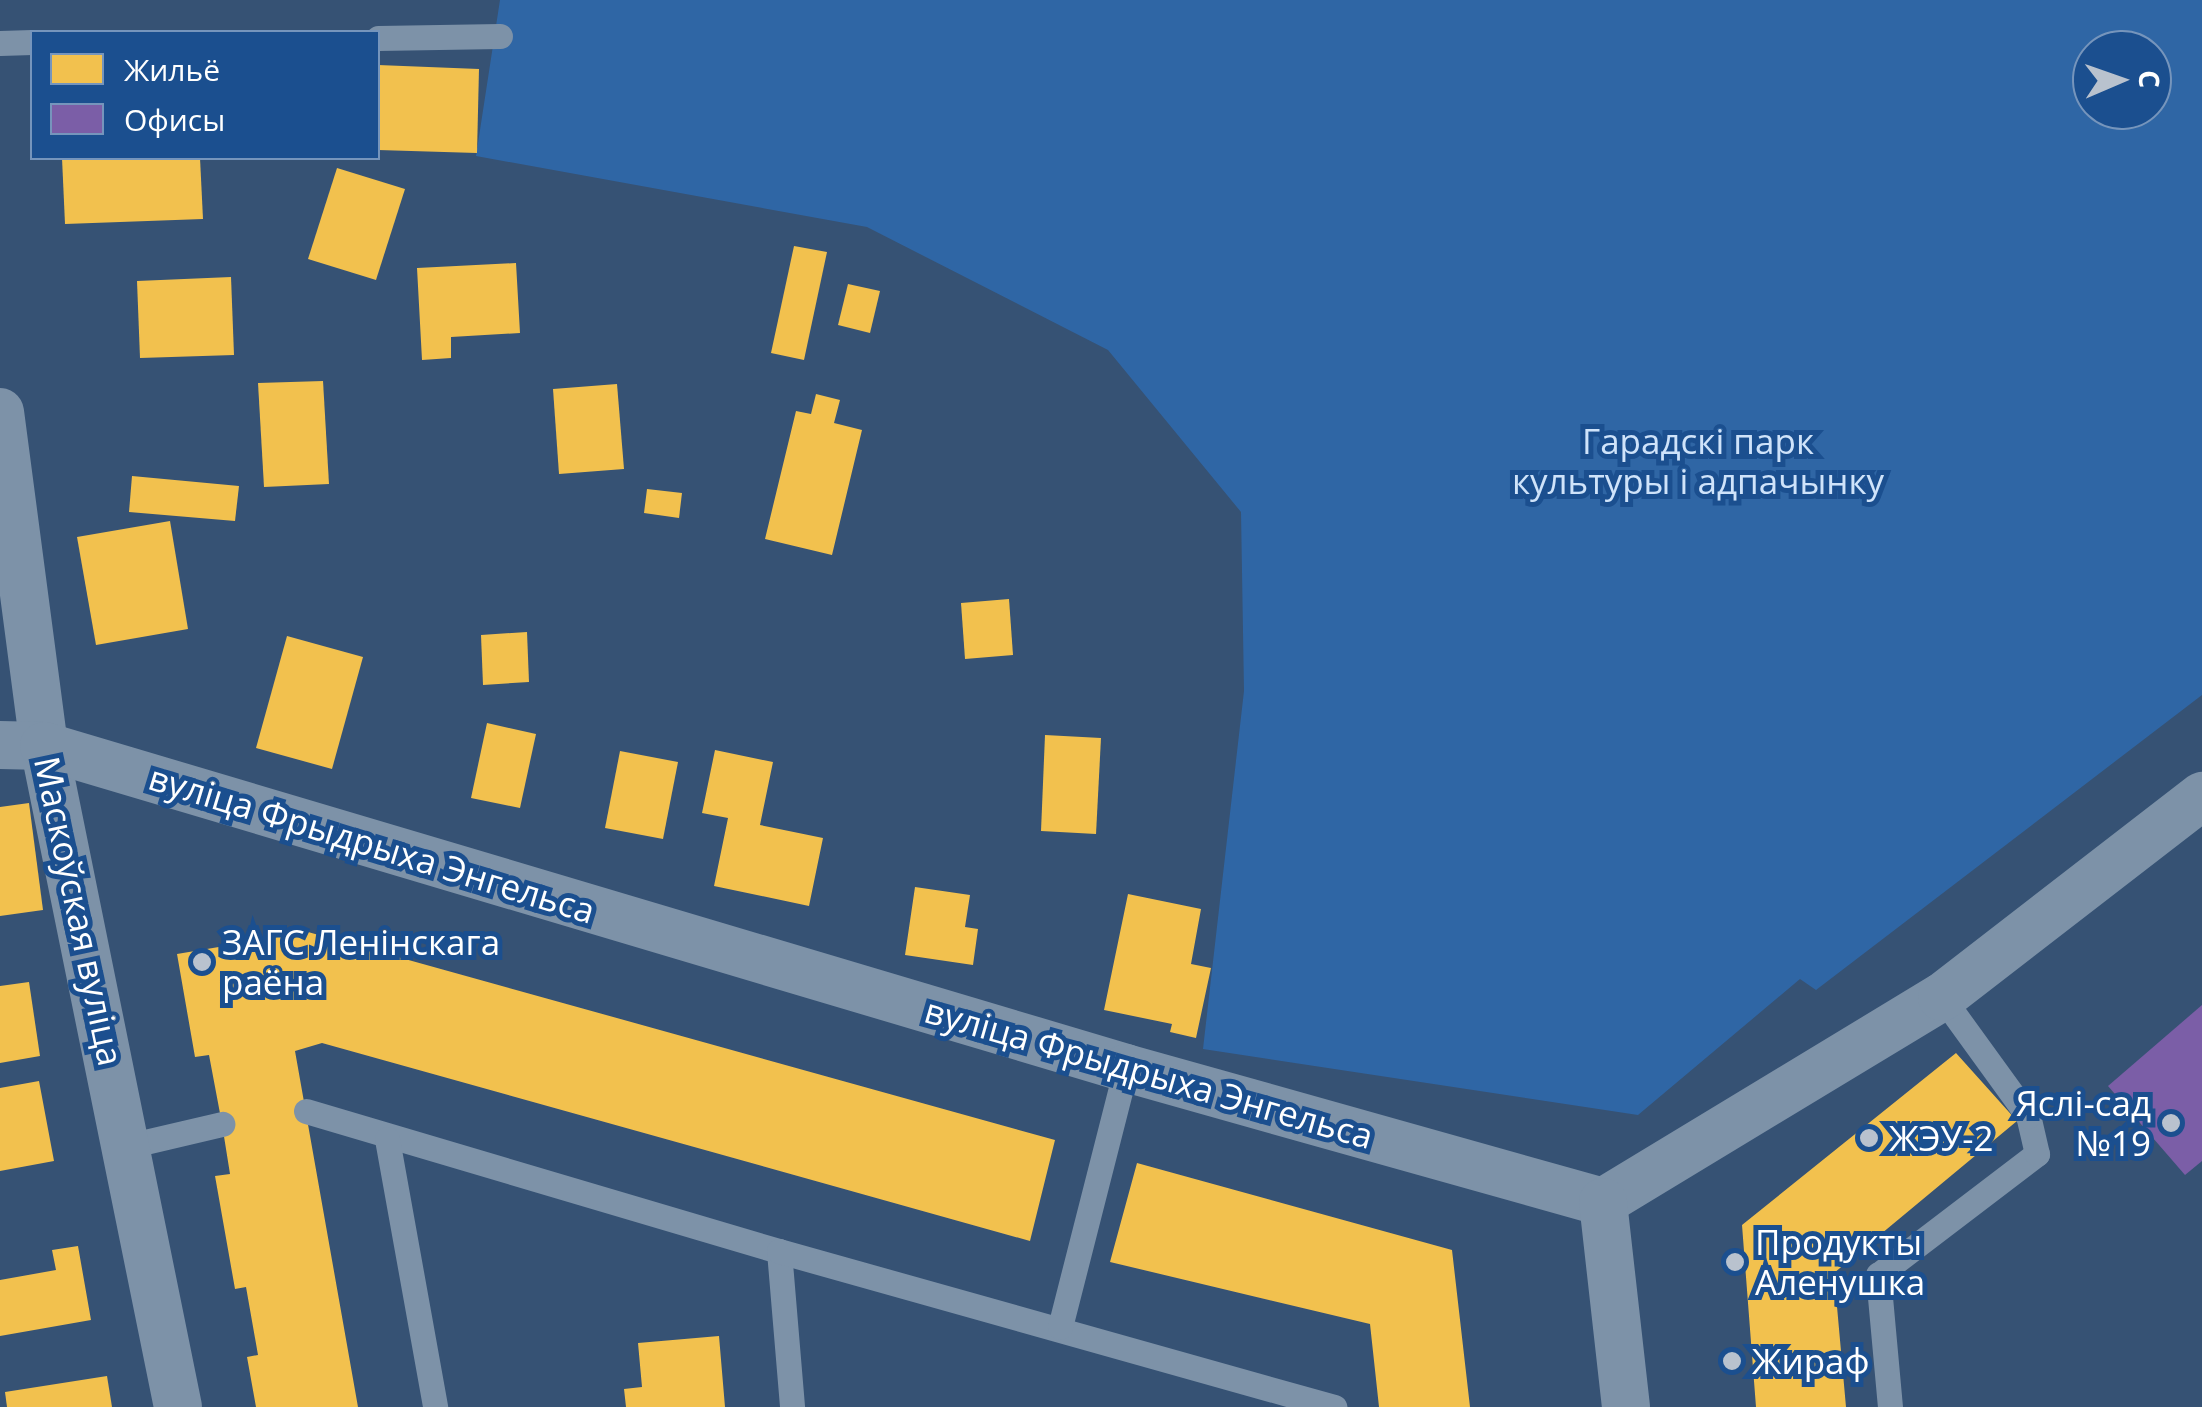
<!DOCTYPE html>
<html>
<head>
<meta charset="utf-8">
<style>
  body { margin:0 }
  #map { position:relative; width:2202px; height:1407px; overflow:hidden; background:#365274; font-family:"Open Sans",sans-serif }
  div>[style] { position:absolute }
  [style*='--x'] { left:calc(var(--x)*1px); top:calc(var(--y)*1px); width:calc(var(--w)*1px); rotate:calc(var(--a)*1deg) }
  .green>* { inset:0; background:#2f66a5 }
  .homes>* { inset:0; background:#f2c14e }
  .offices>* { inset:0; background:#7b5ea7 }
  .service>* { height:25px; margin:-12.5px; padding:0 12.5px; transform-origin:12.5px; border-radius:12.5px; background:#7d92a8 }
  .minor>* { height:48px; margin:-24px; padding:0 24px; transform-origin:24px; border-radius:24px; background:#7d92a8 }
  .dots>* { width:28px; height:28px; translate:-50% -50%; box-sizing:border-box; border:5px solid #1b4f8f; border-radius:50% }
  span { translate:-50% -50%; white-space:nowrap; text-align:center; line-height:1.15; -webkit-text-stroke:10px #1b4f8f; paint-order:stroke }
  .park-label { font-size:35px; color:#cfe3fa }
  .street-label { font-size:35px; color:#fff }
  .poi-label { font-size:35px; color:#fff }
  .left { translate:0 -50%; text-align:left }
  .right { translate:-100% -50%; text-align:right }
  .legend { position:absolute; left:30px; top:30px; width:350px; height:130px; box-sizing:border-box; background:#1b4f8f; border:2px solid #7695bc; margin:0; padding:12px 18px; list-style:none; font-size:30px; color:#fff }
  .legend li { display:flex; align-items:center; gap:20px; height:50px }
  .legend b { width:50px; border:2px solid #7695bc }
  .north { position:absolute; left:2072px; top:30px; width:100px; height:100px; box-sizing:border-box; background:#1b4f8f; border:2px solid #7695bc; border-radius:50%; rotate:88deg; font-size:28px; font-weight:700; line-height:40px; text-align:center; color:#fff }
  .north::after { content:''; display:block; margin:auto; width:35px; height:45px; background:#b9c2ce; clip-path:polygon(50% 0,100% 100%,50% 72%,0 100%) }
</style>
</head>
<body>
<div id="map">
  <div class="green">
    <div style="clip-path:polygon(evenodd,500px 0,2202px 0,2202px 695px,1816px 990px,1800px 979px,1638px 1115px,1203px 1049px,1244px 691px,1241px 512px,1108px 350px,867px 227px,476px 156px,500px 0,2092px 50px,2152px 50px,2152px 110px,2092px 110px,2092px 50px)"></div>
  </div>
  <div class="homes">
    <div style="clip-path:polygon(378px 65px,479px 69px,477px 153px,378px 150px)"></div>
    <div style="clip-path:polygon(62px 158px,200px 158px,203px 219px,65px 224px)"></div>
    <div style="clip-path:polygon(337px 168px,405px 189px,376px 280px,308px 259px)"></div>
    <div style="clip-path:polygon(794px 246px,827px 252px,804px 360px,771px 353px)"></div>
    <div style="clip-path:polygon(516px 263px,520px 333px,451px 337px,451px 358px,422px 360px,417px 268px)"></div>
    <div style="clip-path:polygon(231px 277px,234px 355px,140px 358px,137px 281px)"></div>
    <div style="clip-path:polygon(848px 284px,880px 291px,870px 333px,838px 325px)"></div>
    <div style="clip-path:polygon(323px 381px,329px 484px,264px 487px,258px 383px)"></div>
    <div style="clip-path:polygon(617px 384px,624px 469px,559px 474px,553px 389px)"></div>
    <div style="clip-path:polygon(816px 394px,840px 400px,834px 423px,862px 430px,832px 555px,765px 539px,796px 411px,811px 414px)"></div>
    <div style="clip-path:polygon(132px 476px,239px 486px,235px 521px,129px 512px)"></div>
    <div style="clip-path:polygon(647px 489px,682px 493px,679px 518px,644px 513px)"></div>
    <div style="clip-path:polygon(170px 521px,188px 629px,96px 645px,77px 537px)"></div>
    <div style="clip-path:polygon(1009px 599px,1013px 655px,965px 659px,961px 603px)"></div>
    <div style="clip-path:polygon(527px 632px,529px 682px,483px 685px,481px 635px)"></div>
    <div style="clip-path:polygon(287px 636px,363px 657px,332px 769px,256px 748px)"></div>
    <div style="clip-path:polygon(487px 723px,536px 734px,520px 808px,471px 798px)"></div>
    <div style="clip-path:polygon(1045px 735px,1101px 738px,1096px 834px,1041px 831px)"></div>
    <div style="clip-path:polygon(715px 750px,773px 762px,760px 825px,823px 838px,809px 906px,714px 886px,728px 818px,702px 813px)"></div>
    <div style="clip-path:polygon(620px 751px,678px 762px,663px 839px,605px 828px)"></div>
    <div style="clip-path:polygon(29px 803px,43px 910px,0 916px,0 807px)"></div>
    <div style="clip-path:polygon(915px 887px,970px 895px,965px 927px,978px 929px,973px 965px,905px 955px)"></div>
    <div style="clip-path:polygon(1128px 894px,1201px 909px,1191px 964px,1211px 968px,1196px 1038px,1170px 1032px,1172px 1024px,1104px 1010px)"></div>
    <div style="clip-path:polygon(308px 932px,1055px 1140px,1030px 1241px,322px 1043px,295px 1051px,358px 1407px,256px 1407px,247px 1357px,258px 1355px,246px 1287px,235px 1289px,215px 1176px,230px 1174px,222px 1124px,209px 1055px,195px 1057px,177px 954px)"></div>
    <div style="clip-path:polygon(29px 982px,40px 1056px,0 1063px,0 986px)"></div>
    <div style="clip-path:polygon(1956px 1053px,2017px 1121px,1834px 1273px,1846px 1407px,1756px 1407px,1742px 1225px)"></div>
    <div style="clip-path:polygon(39px 1081px,54px 1161px,0 1171px,0 1088px)"></div>
    <div style="clip-path:polygon(1137px 1163px,1452px 1250px,1470px 1407px,1379px 1407px,1370px 1324px,1110px 1262px)"></div>
    <div style="clip-path:polygon(78px 1246px,91px 1320px,0 1336px,0 1280px,56px 1270px,52px 1250px)"></div>
    <div style="clip-path:polygon(719px 1336px,725px 1407px,626px 1407px,624px 1389px,642px 1387px,638px 1343px)"></div>
    <div style="clip-path:polygon(107px 1376px,112px 1407px,7px 1407px,5px 1392px)"></div>
  </div>
  <div class="offices">
    <div style="clip-path:polygon(2202px 1005px,2202px 1161px,2185px 1175px,2108px 1086px)"></div>
  </div>
  <div class="service">
    <div style="--x:378;--y:38;--w:122;--a:-0.9"></div>
    <div style="--x:0;--y:43;--w:32;--a:-2"></div>
    <div style="--x:306;--y:1111;--w:493;--a:16.5"></div>
    <div style="--x:779;--y:1251;--w:157;--a:85.2"></div>
    <div style="--x:387;--y:1139;--w:272;--a:79.8"></div>
    <div style="--x:128;--y:1146;--w:97;--a:-13.2"></div>
    <div style="--x:779;--y:1251;--w:577;--a:15.7"></div>
    <div style="--x:1060;--y:1327;--w:267;--a:-75.7"></div>
    <div style="--x:1890;--y:1407;--w:133;--a:-95.2"></div>
    <div style="--x:1878;--y:1275;--w:200;--a:-37.3"></div>
    <div style="--x:2037;--y:1154;--w:39;--a:-103"></div>
    <div style="--x:2028;--y:1116;--w:147;--a:-125.9"></div>
  </div>
  <div class="minor">
    <div style="--x:0;--y:412;--w:337;--a:82.5"></div>
    <div style="--x:44;--y:746;--w:674;--a:78.54"></div>
    <div style="--x:0;--y:745;--w:44;--a:1.3"></div>
    <div style="--x:44;--y:746;--w:1129;--a:16.57"></div>
    <div style="--x:1126;--y:1068;--w:495;--a:15.7"></div>
    <div style="--x:1603;--y:1202;--w:396;--a:-31.2"></div>
    <div style="--x:1942;--y:997;--w:329;--a:-37.7"></div>
    <div style="--x:1603;--y:1202;--w:206;--a:83.6"></div>
  </div>
  <div class="dots">
    <div style="left:202px;top:962px;background:#b9c2ce"></div>
    <div style="left:2171px;top:1123px;background:#b9c2ce"></div>
    <div style="left:1869px;top:1138px;background:#b9c2ce"></div>
    <div style="left:1735px;top:1262px;background:#b9c2ce"></div>
    <div style="left:1732px;top:1361px;background:#b9c2ce"></div>
  </div>
  <div class="park-label">
    <span style="left:1698px;top:461px">Гарадскі парк<br>культуры і адпачынку</span>
  </div>
  <div class="street-label">
    <span style="left:372px;top:844px;rotate:17deg">вуліца Фрыдрыха Энгельса</span>
    <span style="left:79px;top:911px;rotate:78deg">Маскоўская вуліца</span>
    <span style="left:1149px;top:1073px;rotate:16deg">вуліца Фрыдрыха Энгельса</span>
  </div>
  <div class="poi-label">
    <span class="left" style="left:222px;top:962px">ЗАГС Ленінскага<br>раёна</span>
    <span class="right" style="left:2151px;top:1123px">Яслі-сад<br>№19</span>
    <span class="left" style="left:1889px;top:1138px">ЖЭУ-2</span>
    <span class="left" style="left:1755px;top:1262px">Продукты<br>Аленушка</span>
    <span class="left" style="left:1752px;top:1361px">Жираф</span>
  </div>
  <ul class="legend">
  <li><b style="height:28px;background:#f2c14e"></b>Жильё</li>
  <li><b style="height:28px;background:#7b5ea7"></b>Офисы</li>
  </ul>
  <div class="north">С</div>
</div>
</body>
</html>
